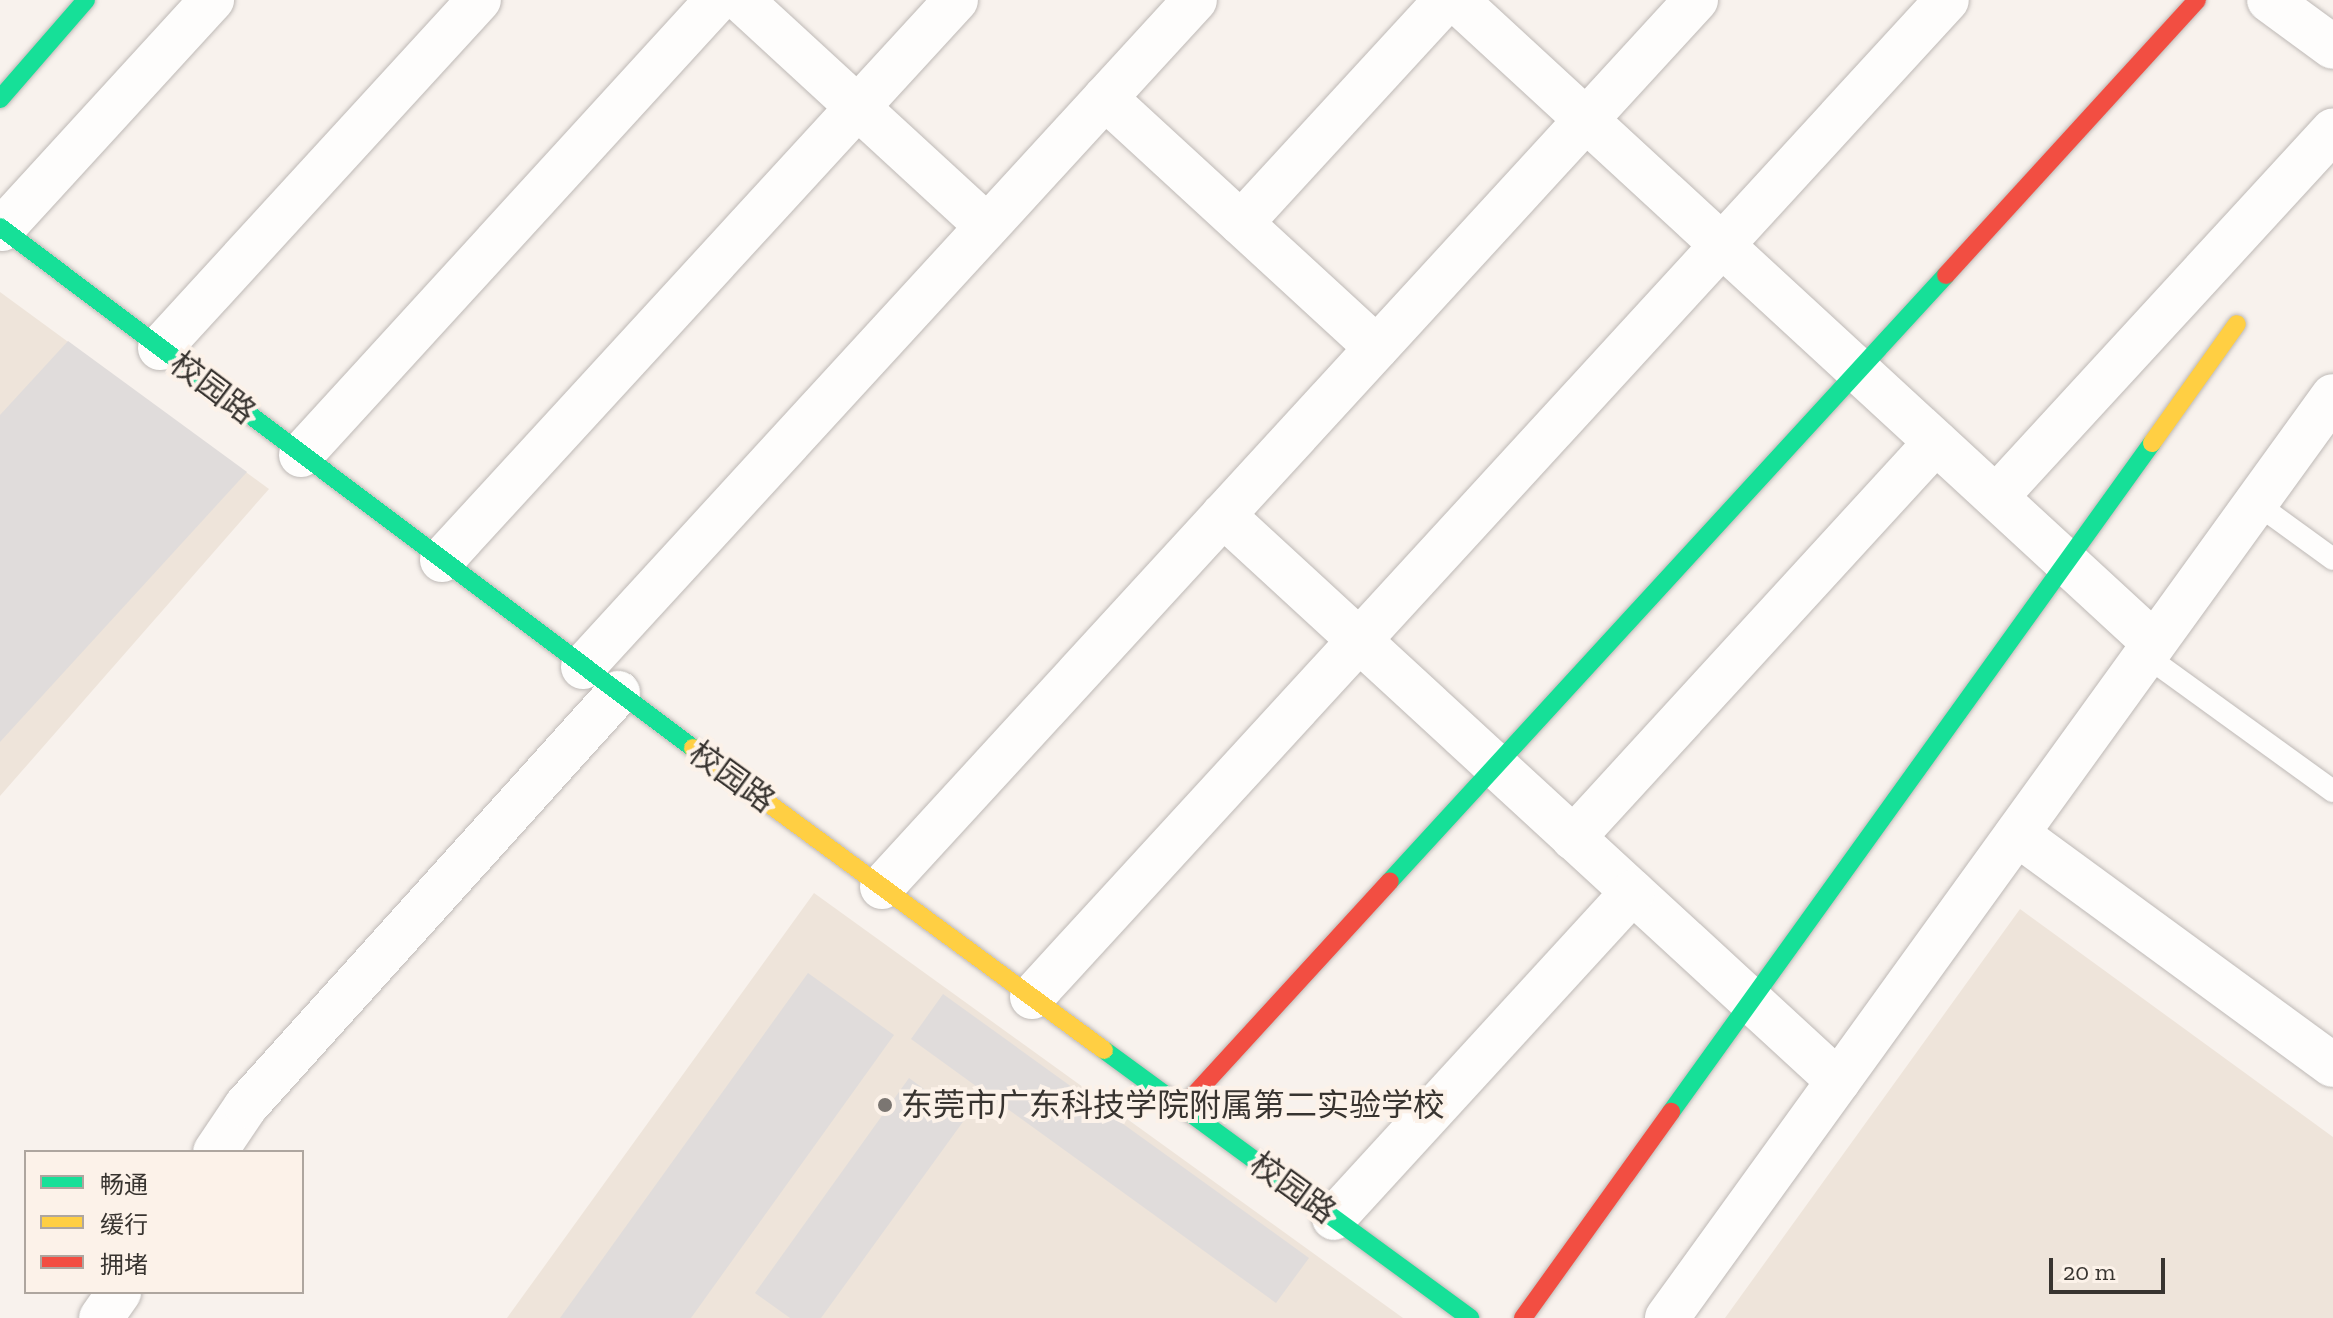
<!DOCTYPE html>
<html>
<head>
<meta charset="utf-8">
<style>
  body { margin:0 }
  #map { position:relative; width:2333px; height:1318px; overflow:hidden; background:#f8f2ed; font-family:"Zilla Slab","Noto Sans SC",serif }
  div>[style] { position:absolute }
  [style*='--x'] { left:calc(var(--x)*1px); top:calc(var(--y)*1px); width:calc(var(--w)*1px); rotate:calc(var(--a)*1deg) }
  .built>* { inset:0; background:#eee4da }
  .building>* { inset:0; background:#e0dcdb }
  .roads { filter:drop-shadow(0 0 2px #beb9b6) drop-shadow(0 0 2px #beb9b6) }
  .lane>* { height:22px; margin:-11px; padding:0 11px; transform-origin:11px; border-radius:11px; background:#fefdfc }
  .street>* { height:44px; margin:-22px; padding:0 22px; transform-origin:22px; border-radius:22px; background:#fefdfc }
  .fast>* { height:18px; margin:-9px; padding:0 9px; transform-origin:9px; border-radius:9px; background:#16e098 }
  .slow>* { height:18px; margin:-9px; padding:0 9px; transform-origin:9px; border-radius:9px; background:#ffcf43 }
  .jam>* { height:18px; margin:-9px; padding:0 9px; transform-origin:9px; border-radius:9px; background:#f24e42 }
  .dots>* { width:22px; height:22px; translate:-50% -50%; box-sizing:border-box; border:4px solid #fcf2e9; border-radius:50% }
  span { translate:-50% -50%; white-space:nowrap; text-align:center; line-height:1.15; -webkit-text-stroke:8px #fcf2e9; paint-order:stroke }
  .street-label { font-size:32px; color:#383430 }
  .poi-label { font-size:32px; color:#383430 }
  .left { translate:0 -50%; text-align:left }
  .legend { position:absolute; left:24px; top:1150px; width:280px; height:144px; box-sizing:border-box; background:#fcf2e9; border:2px solid #aea69f; margin:0; padding:10px 14px; list-style:none; font-size:24px; color:#383430 }
  .legend li { display:flex; align-items:center; gap:16px; height:40px }
  .legend b { width:40px; border:2px solid #aea69f }
  .scale { position:absolute; left:2049px; top:1258px; width:116px; height:36px; box-sizing:border-box; border:4px solid #383430; border-top:0; padding-left:10px; font-size:24px; line-height:28px; white-space:nowrap; color:#383430; -webkit-text-stroke:6px #fcf2e9; paint-order:stroke }
</style>
</head>
<body>
<div id="map">
  <div class="built">
    <div style="clip-path:polygon(0 292px,269px 489px,0 796px)"></div>
    <div style="clip-path:polygon(814px 893px,1403px 1318px,507px 1318px)"></div>
    <div style="clip-path:polygon(2020px 909px,2333px 1137px,2333px 1318px,1725px 1318px)"></div>
  </div>
  <div class="building">
    <div style="clip-path:polygon(68px 341px,247px 472px,0 742px,0 415px)"></div>
    <div style="clip-path:polygon(808px 973px,894px 1035px,691px 1318px,560px 1318px)"></div>
    <div style="clip-path:polygon(943px 994px,1309px 1258px,1276px 1303px,911px 1039px)"></div>
    <div style="clip-path:polygon(909px 1078px,965px 1119px,821px 1318px,790px 1318px,755px 1293px)"></div>
  </div>
  <div class="roads">
    <div class="lane">
      <div style="--x:2256;--y:503;--w:95;--a:36"></div>
      <div style="--x:2145;--y:655;--w:232;--a:35.9"></div>
    </div>
    <div class="street">
      <div style="--x:741;--y:0;--w:334;--a:42.6"></div>
      <div style="--x:1456;--y:0;--w:949;--a:42.65"></div>
      <div style="--x:2269;--y:0;--w:79;--a:36.3"></div>
      <div style="--x:1105;--y:98;--w:369;--a:42.6"></div>
      <div style="--x:1241;--y:223;--w:303;--a:-47.4"></div>
      <div style="--x:2;--y:229;--w:311;--a:-47.5"></div>
      <div style="--x:160;--y:348;--w:472;--a:-47.5"></div>
      <div style="--x:301;--y:455;--w:617;--a:-47.56"></div>
      <div style="--x:1996;--y:497;--w:498;--a:-47.4"></div>
      <div style="--x:1223;--y:515;--w:836;--a:42.62"></div>
      <div style="--x:442;--y:560;--w:760;--a:-47.45"></div>
      <div style="--x:583;--y:667;--w:905;--a:-47.46"></div>
      <div style="--x:2017;--y:834;--w:391;--a:36.2"></div>
      <div style="--x:1573;--y:838;--w:537;--a:-47.49"></div>
      <div style="--x:882;--y:887;--w:1204;--a:-47.46"></div>
      <div style="--x:1032;--y:997;--w:1353;--a:-47.46"></div>
      <div style="--x:215;--y:1152;--w:55;--a:-56"></div>
      <div style="--x:246;--y:1106;--w:556;--a:-47.99"></div>
      <div style="--x:1334;--y:1218;--w:442;--a:-47.5"></div>
      <div style="--x:101;--y:1318;--w:32;--a:-55"></div>
      <div style="--x:1667;--y:1318;--w:1137;--a:-54.16"></div>
    </div>
    <div class="fast">
      <div style="--x:0;--y:99;--w:131;--a:-49"></div>
      <div style="--x:0;--y:227;--w:867;--a:36.94"></div>
      <div style="--x:1390;--y:881;--w:822;--a:-47.46"></div>
      <div style="--x:1104;--y:1050;--w:454;--a:36.2"></div>
      <div style="--x:1671;--y:1112;--w:824;--a:-54.28"></div>
    </div>
    <div class="slow">
      <div style="--x:2152;--y:443;--w:146;--a:-54.5"></div>
      <div style="--x:693;--y:748;--w:510;--a:36.31"></div>
    </div>
    <div class="jam">
      <div style="--x:1946;--y:275;--w:372;--a:-47.6"></div>
      <div style="--x:1183;--y:1107;--w:306;--a:-47.5"></div>
      <div style="--x:1523;--y:1318;--w:254;--a:-54.3"></div>
    </div>
  </div>
  <div class="dots">
    <div style="left:885px;top:1105px;background:#7b7672"></div>
  </div>
  <div class="street-label">
    <span style="left:213px;top:388px;rotate:37deg">校园路</span>
    <span style="left:732px;top:777px;rotate:36deg">校园路</span>
    <span style="left:1293px;top:1188px;rotate:36deg">校园路</span>
  </div>
  <div class="poi-label">
    <span class="left" style="left:901px;top:1105px">东莞市广东科技学院附属第二实验学校</span>
  </div>
  <ul class="legend">
  <li><b style="height:10px;background:#16e098"></b>畅通</li>
  <li><b style="height:10px;background:#ffcf43"></b>缓行</li>
  <li><b style="height:10px;background:#f24e42"></b>拥堵</li>
  </ul>
  <div class="scale">20 m</div>
</div>
</body>
</html>
